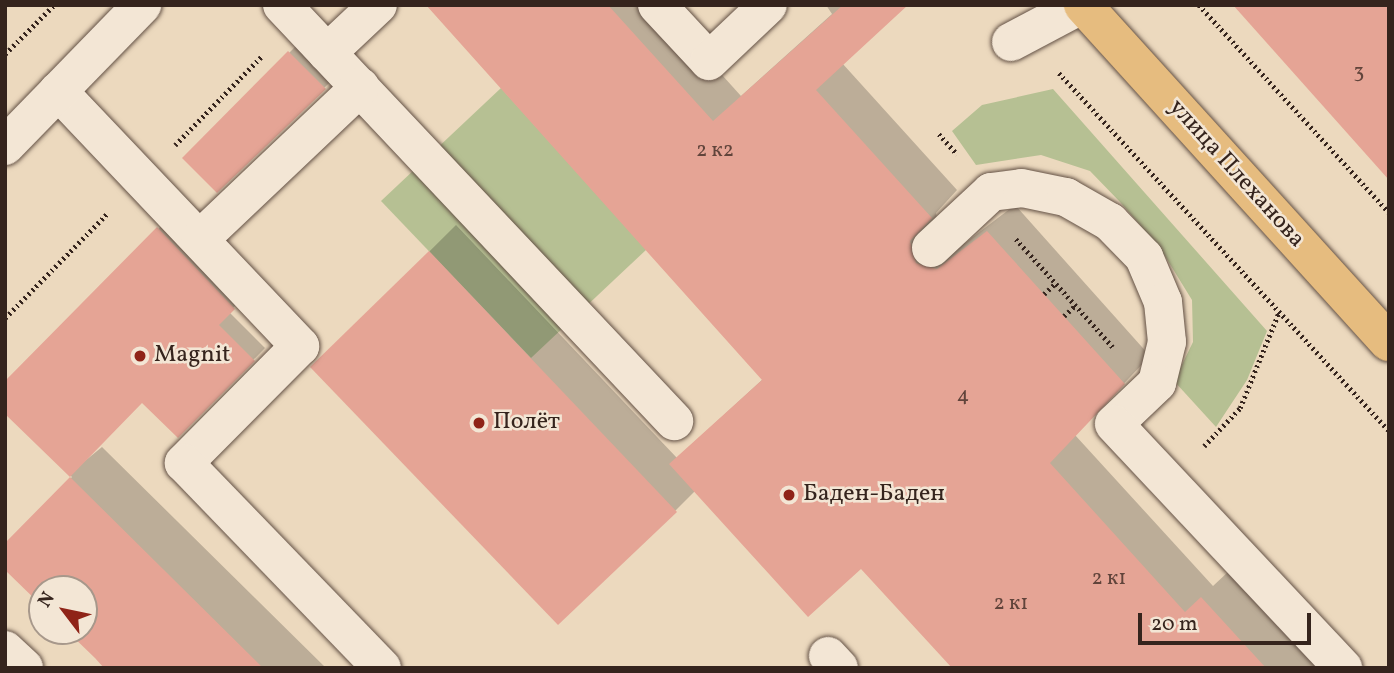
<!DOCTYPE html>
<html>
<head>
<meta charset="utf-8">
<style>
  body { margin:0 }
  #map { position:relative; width:1394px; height:673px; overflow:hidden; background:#ecd9be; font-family:Vollkorn,serif }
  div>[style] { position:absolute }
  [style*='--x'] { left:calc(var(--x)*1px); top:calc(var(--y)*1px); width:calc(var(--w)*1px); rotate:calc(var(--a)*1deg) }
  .green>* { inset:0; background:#b6c093 }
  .shadow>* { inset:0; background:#0003 }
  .building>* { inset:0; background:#e5a495 }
  .path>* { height:4.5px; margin-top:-2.25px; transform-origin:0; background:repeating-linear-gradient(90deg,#35241d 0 2px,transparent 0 5.5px) }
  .roads { filter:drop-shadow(0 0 2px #635145) drop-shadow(0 0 2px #635145) }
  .minor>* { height:38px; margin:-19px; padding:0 19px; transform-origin:19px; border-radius:19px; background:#f3e6d5 }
  .major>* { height:38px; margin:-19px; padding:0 19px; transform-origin:19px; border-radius:19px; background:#e6bc7f }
  .dots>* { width:19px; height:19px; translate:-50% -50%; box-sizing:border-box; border:4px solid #f3e6d5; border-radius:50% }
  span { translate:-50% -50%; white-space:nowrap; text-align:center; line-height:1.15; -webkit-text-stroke:5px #f3e6d5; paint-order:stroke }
  .number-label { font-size:21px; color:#61443b }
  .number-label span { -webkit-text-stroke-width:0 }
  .street-label { font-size:24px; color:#35241d }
  .poi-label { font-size:24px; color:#35241d }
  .left { translate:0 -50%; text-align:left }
  .frame { position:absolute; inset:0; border:7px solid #35241d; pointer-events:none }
  .north { position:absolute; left:28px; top:575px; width:70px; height:70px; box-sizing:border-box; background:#f3e6d5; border:2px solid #a7988b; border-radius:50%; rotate:302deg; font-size:19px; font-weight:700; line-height:28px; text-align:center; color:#35241d }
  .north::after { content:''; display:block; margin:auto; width:24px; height:32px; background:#8f2418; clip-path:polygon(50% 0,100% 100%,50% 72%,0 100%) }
  .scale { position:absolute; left:1138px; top:613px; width:173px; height:32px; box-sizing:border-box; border:4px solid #35241d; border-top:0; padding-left:9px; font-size:21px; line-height:24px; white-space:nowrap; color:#35241d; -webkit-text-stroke:5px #f3e6d5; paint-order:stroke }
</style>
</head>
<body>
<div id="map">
  <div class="green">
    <div style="clip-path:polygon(501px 88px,647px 249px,531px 358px,381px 201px)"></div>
    <div style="clip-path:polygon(1053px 89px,1267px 331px,1247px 380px,1216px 427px,1174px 381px,1193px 342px,1192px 300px,1160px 248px,1120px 202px,1090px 171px,1041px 155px,976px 165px,952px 131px,982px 105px)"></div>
  </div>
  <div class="shadow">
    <div style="clip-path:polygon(659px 5px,741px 96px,832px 14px,826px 5px,905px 5px,842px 63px,957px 190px,936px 213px,941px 236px,965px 243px,1015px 205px,1150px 356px,1075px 435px,1213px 586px,1229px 571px,1317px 668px,954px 668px,862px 566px,696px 490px,675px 511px,313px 367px,456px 225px,677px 458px,763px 379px,429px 6px)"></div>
    <div style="clip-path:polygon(311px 31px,346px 67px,217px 190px,184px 158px)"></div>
    <div style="clip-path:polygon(170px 217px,245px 296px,229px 312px,265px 348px,178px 436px,142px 401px,75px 469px,102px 447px,326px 668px,107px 668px,69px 631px,84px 631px,84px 589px,42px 589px,42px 604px,5px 545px,72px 477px,5px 411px,5px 384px)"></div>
  </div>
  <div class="building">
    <div style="clip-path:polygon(426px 5px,608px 5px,713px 121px,843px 5px,908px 5px,816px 90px,932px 218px,910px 241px,916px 263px,937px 269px,987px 231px,1125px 384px,1050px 463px,1185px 612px,1201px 597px,1266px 668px,952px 668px,861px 569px,808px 617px,669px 464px,762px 380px)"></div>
    <div style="clip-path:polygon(1233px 5px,1389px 5px,1389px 180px)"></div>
    <div style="clip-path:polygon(288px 51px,326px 89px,217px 193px,182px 158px)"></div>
    <div style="clip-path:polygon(157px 227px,235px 309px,219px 325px,255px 361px,178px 438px,142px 403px,70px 477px,5px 414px,5px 381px)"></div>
    <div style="clip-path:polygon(429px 251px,677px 512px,558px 625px,310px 367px)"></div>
    <div style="clip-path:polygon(70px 477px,263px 668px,104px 668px,95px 658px,67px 631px,84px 631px,84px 589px,42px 589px,42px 606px,5px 570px,5px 543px)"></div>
  </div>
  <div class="path">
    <div style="--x:1199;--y:5;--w:281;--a:47.5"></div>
    <div style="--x:5;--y:54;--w:69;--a:-45"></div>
    <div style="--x:1059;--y:73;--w:487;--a:47.3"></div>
    <div style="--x:939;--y:134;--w:27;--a:48"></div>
    <div style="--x:175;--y:145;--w:124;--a:-45.7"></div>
    <div style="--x:1016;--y:239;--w:145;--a:48.1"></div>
    <div style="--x:1044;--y:294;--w:16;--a:-43"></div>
    <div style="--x:1064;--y:316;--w:16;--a:-43"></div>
    <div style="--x:5;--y:318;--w:146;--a:-45.6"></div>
    <div style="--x:1204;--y:446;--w:52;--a:-46.5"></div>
    <div style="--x:1240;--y:408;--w:104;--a:-67.9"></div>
  </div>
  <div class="roads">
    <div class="minor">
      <div style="--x:282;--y:5;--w:572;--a:46.7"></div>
      <div style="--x:657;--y:5;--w:76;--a:47.1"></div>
      <div style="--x:709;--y:61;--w:81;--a:-43.5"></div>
      <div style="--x:1011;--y:42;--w:79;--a:-27.9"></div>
      <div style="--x:327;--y:53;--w:70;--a:-43.3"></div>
      <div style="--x:58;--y:91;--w:352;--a:46.5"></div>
      <div style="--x:300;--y:346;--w:165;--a:134.8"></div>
      <div style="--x:184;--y:463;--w:285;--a:46"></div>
      <div style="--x:5;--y:146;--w:197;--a:-45.8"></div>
      <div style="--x:200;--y:239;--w:221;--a:-43.5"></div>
      <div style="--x:931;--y:248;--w:82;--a:-43"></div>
      <div style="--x:991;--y:192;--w:31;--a:-7"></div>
      <div style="--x:1022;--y:188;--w:45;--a:11.6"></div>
      <div style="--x:1066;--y:197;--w:51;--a:29.6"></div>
      <div style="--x:1110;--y:222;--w:49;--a:45.8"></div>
      <div style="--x:1144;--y:257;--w:49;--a:67.1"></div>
      <div style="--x:1163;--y:302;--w:40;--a:84.3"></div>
      <div style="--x:1167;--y:342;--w:42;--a:103.7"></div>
      <div style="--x:1157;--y:383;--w:59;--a:136.4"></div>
      <div style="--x:1114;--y:424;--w:335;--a:46.8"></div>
      <div style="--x:5;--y:650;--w:26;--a:43"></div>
      <div style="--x:828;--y:656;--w:16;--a:47"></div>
    </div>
    <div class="major">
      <div style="--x:1083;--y:5;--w:455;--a:47.8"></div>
    </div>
  </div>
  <div class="dots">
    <div style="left:140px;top:356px;background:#8f2418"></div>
    <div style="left:479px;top:423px;background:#8f2418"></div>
    <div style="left:789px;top:495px;background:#8f2418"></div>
  </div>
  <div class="number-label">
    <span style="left:1359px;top:72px">3</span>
    <span style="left:715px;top:151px">2 к2</span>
    <span style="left:963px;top:396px">4</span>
    <span style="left:1109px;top:579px">2 к1</span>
    <span style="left:1011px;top:604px">2 к1</span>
  </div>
  <div class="street-label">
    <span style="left:1236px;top:174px;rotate:48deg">улица Плеханова</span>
  </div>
  <div class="poi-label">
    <span class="left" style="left:154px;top:356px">Magnit</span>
    <span class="left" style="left:493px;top:423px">Полёт</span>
    <span class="left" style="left:803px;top:495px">Баден-Баден</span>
  </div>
  <div class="frame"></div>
  <div class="north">N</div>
  <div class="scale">20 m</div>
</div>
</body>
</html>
